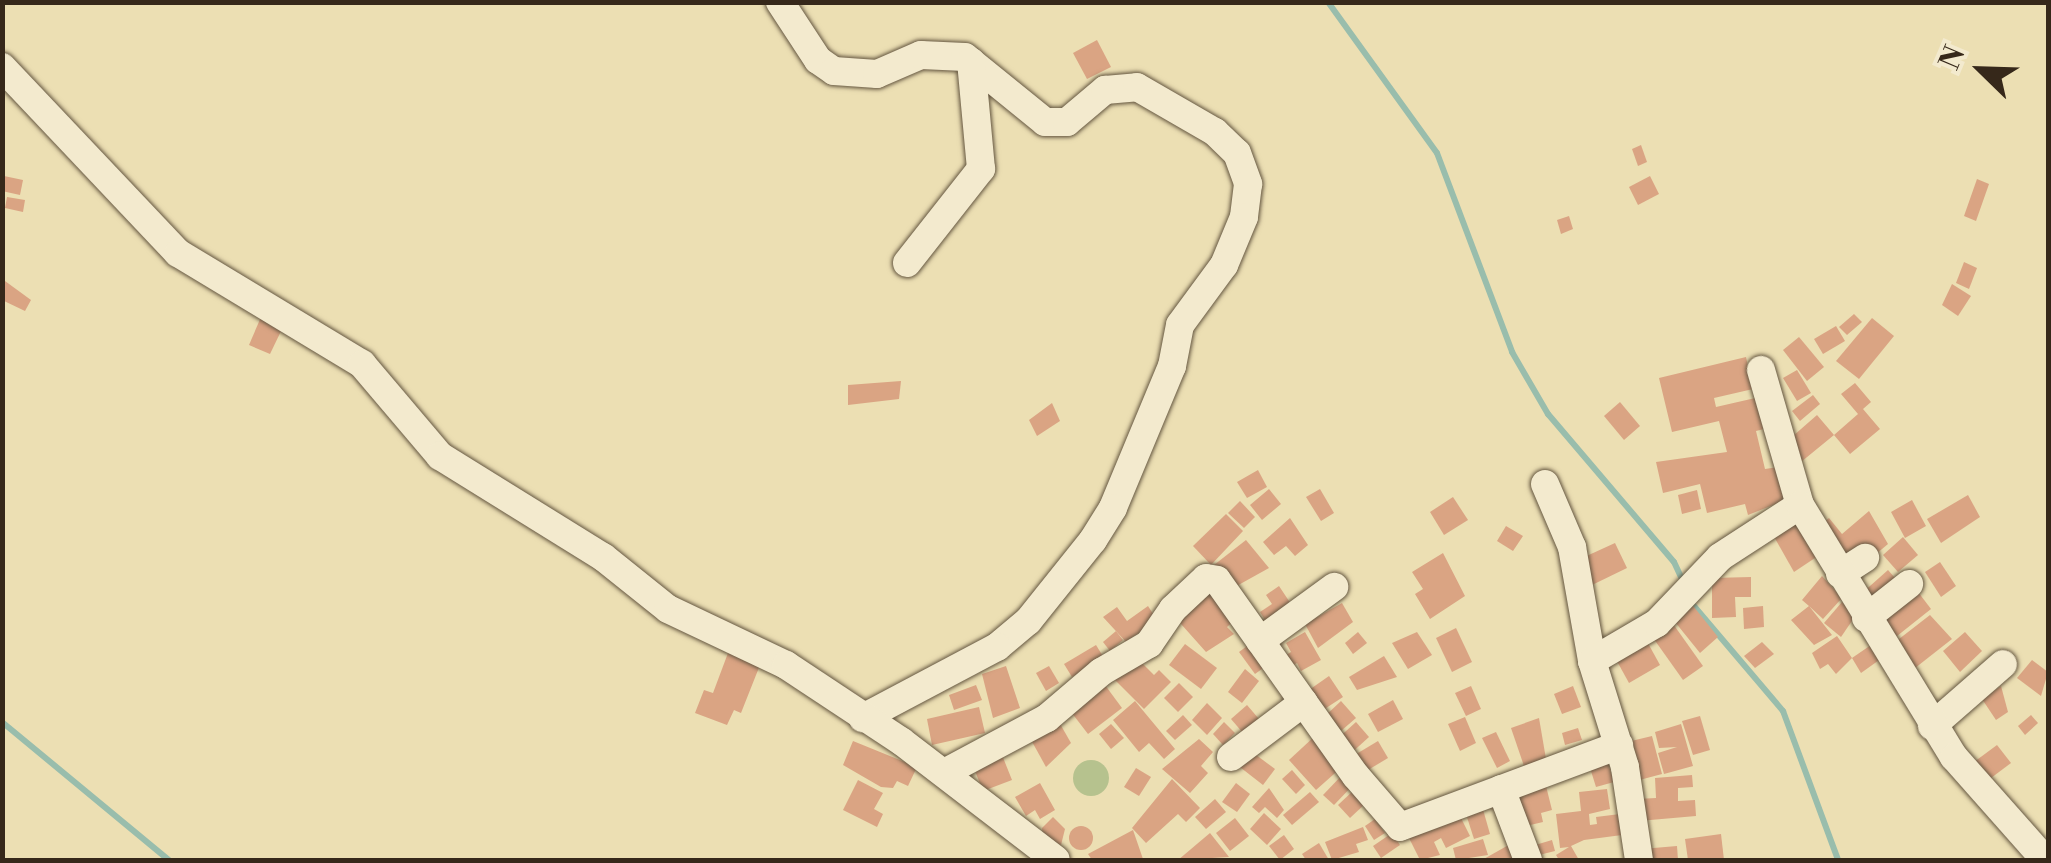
<!DOCTYPE html>
<html>
<head>
<meta charset="utf-8">
<style>
  body { margin:0 }
  #map { position:relative; width:2051px; height:863px; overflow:hidden; background:#ecdfb3; font-family:"Libre Bodoni",serif }
  div>[style] { position:absolute }
  [style*='--x'] { left:calc(var(--x)*1px); top:calc(var(--y)*1px); width:calc(var(--w)*1px); rotate:calc(var(--a)*1deg) }
  .green>* { inset:0; background:#b6c28e }
  .round { border-radius:50% }
  .stream>* { height:6px; margin:-3px; padding:0 3px; transform-origin:3px; border-radius:3px; background:#99bdac }
  .building>* { inset:0; background:#daa483 }
  .roads { filter:drop-shadow(0 0 2px #645640) drop-shadow(0 0 2px #645640) }
  .minor>* { height:28px; margin:-14px; padding:0 14px; transform-origin:14px; border-radius:14px; background:#f3eace }
  span { translate:-50% -50%; white-space:nowrap; text-align:center; line-height:1.15; -webkit-text-stroke:9px #f3eace; paint-order:stroke }
  .frame { position:absolute; inset:0; border:5px solid #36281a; pointer-events:none }
  .north { position:absolute; left:1931px; top:20px; width:100px; height:100px; -webkit-text-stroke:8px #f3eace; paint-order:stroke; rotate:293deg; font-size:28px; font-weight:700; line-height:40px; text-align:center; color:#36281a }
  .north::after { content:''; display:block; margin:auto; width:35px; height:45px; background:#36281a; clip-path:polygon(50% 0,100% 100%,50% 72%,0 100%) }
</style>
</head>
<body>
<div id="map">
  <div class="green">
    <div class="round" style="left:1073px;top:760px;width:36px;height:36px"></div>
  </div>
  <div class="stream">
    <div style="--x:1328;--y:2;--w:186;--a:54.2"></div>
    <div style="--x:1437;--y:153;--w:213;--a:69.3"></div>
    <div style="--x:1512;--y:352;--w:72;--a:59.9"></div>
    <div style="--x:1548;--y:414;--w:194;--a:49.6"></div>
    <div style="--x:1674;--y:562;--w:23;--a:65"></div>
    <div style="--x:1688;--y:599;--w:147;--a:49.7"></div>
    <div style="--x:1783;--y:711;--w:159;--a:69.7"></div>
    <div style="--x:2;--y:722;--w:217;--a:39.6"></div>
  </div>
  <div class="building">
    <div style="clip-path:polygon(1097px 40px,1111px 67px,1087px 79px,1073px 53px)"></div>
    <div style="clip-path:polygon(1641px 145px,1647px 162px,1638px 166px,1632px 149px)"></div>
    <div style="clip-path:polygon(4px 176px,23px 180px,20px 195px,2px 191px)"></div>
    <div style="clip-path:polygon(1650px 176px,1659px 194px,1638px 205px,1629px 187px)"></div>
    <div style="clip-path:polygon(1977px 179px,1989px 184px,1976px 221px,1964px 216px)"></div>
    <div style="clip-path:polygon(7px 197px,25px 200px,23px 212px,5px 208px)"></div>
    <div style="clip-path:polygon(1569px 216px,1573px 229px,1561px 234px,1557px 220px)"></div>
    <div style="clip-path:polygon(1964px 262px,1977px 268px,1969px 289px,1956px 283px)"></div>
    <div style="clip-path:polygon(5px 281px,31px 300px,25px 311px,2px 300px)"></div>
    <div style="clip-path:polygon(1952px 284px,1971px 296px,1958px 316px,1942px 305px)"></div>
    <div style="clip-path:polygon(1854px 314px,1862px 322px,1847px 335px,1839px 327px)"></div>
    <div style="clip-path:polygon(261px 317px,283px 327px,270px 354px,249px 345px)"></div>
    <div style="clip-path:polygon(1872px 318px,1894px 336px,1859px 379px,1836px 361px)"></div>
    <div style="clip-path:polygon(1836px 326px,1845px 341px,1823px 354px,1814px 339px)"></div>
    <div style="clip-path:polygon(1799px 337px,1824px 367px,1807px 381px,1783px 350px)"></div>
    <div style="clip-path:polygon(1746px 357px,1753px 389px,1714px 398px,1716px 407px,1764px 396px,1772px 427px,1756px 431px,1765px 469px,1785px 466px,1791px 498px,1748px 515px,1745px 504px,1707px 513px,1700px 484px,1663px 493px,1656px 462px,1727px 452px,1719px 421px,1672px 432px,1659px 378px)"></div>
    <div style="clip-path:polygon(1797px 370px,1811px 393px,1797px 401px,1783px 378px)"></div>
    <div style="clip-path:polygon(901px 381px,899px 399px,848px 405px,848px 385px)"></div>
    <div style="clip-path:polygon(1855px 383px,1871px 402px,1863px 409px,1880px 429px,1850px 454px,1834px 435px,1801px 462px,1785px 443px,1817px 415px,1834px 435px,1858px 414px,1841px 394px)"></div>
    <div style="clip-path:polygon(1813px 395px,1820px 404px,1800px 421px,1792px 411px)"></div>
    <div style="clip-path:polygon(1620px 402px,1640px 426px,1624px 440px,1604px 416px)"></div>
    <div style="clip-path:polygon(1052px 403px,1060px 421px,1037px 436px,1029px 420px)"></div>
    <div style="clip-path:polygon(1258px 470px,1267px 487px,1247px 498px,1237px 482px)"></div>
    <div style="clip-path:polygon(1269px 489px,1281px 504px,1262px 520px,1250px 505px)"></div>
    <div style="clip-path:polygon(1320px 489px,1334px 513px,1321px 521px,1306px 497px)"></div>
    <div style="clip-path:polygon(1697px 490px,1701px 509px,1682px 514px,1678px 495px)"></div>
    <div style="clip-path:polygon(1968px 495px,1980px 517px,1941px 543px,1927px 519px)"></div>
    <div style="clip-path:polygon(1453px 497px,1468px 520px,1444px 535px,1430px 512px)"></div>
    <div style="clip-path:polygon(1912px 500px,1926px 526px,1905px 538px,1891px 512px)"></div>
    <div style="clip-path:polygon(1240px 501px,1255px 517px,1244px 528px,1228px 513px)"></div>
    <div style="clip-path:polygon(1869px 511px,1888px 544px,1870px 559px,1839px 553px,1818px 527px,1829px 518px,1842px 534px)"></div>
    <div style="clip-path:polygon(1793px 512px,1821px 554px,1794px 572px,1769px 528px)"></div>
    <div style="clip-path:polygon(1226px 514px,1243px 531px,1211px 565px,1193px 546px)"></div>
    <div style="clip-path:polygon(1290px 518px,1308px 545px,1295px 556px,1286px 546px,1274px 555px,1263px 542px)"></div>
    <div style="clip-path:polygon(1506px 526px,1523px 536px,1513px 551px,1497px 541px)"></div>
    <div style="clip-path:polygon(1903px 537px,1918px 555px,1898px 572px,1883px 555px)"></div>
    <div style="clip-path:polygon(1246px 540px,1269px 568px,1233px 588px,1214px 565px)"></div>
    <div style="clip-path:polygon(1615px 543px,1627px 568px,1592px 585px,1580px 559px)"></div>
    <div style="clip-path:polygon(1443px 553px,1465px 596px,1430px 619px,1415px 594px,1423px 589px,1412px 572px)"></div>
    <div style="clip-path:polygon(1940px 562px,1956px 586px,1941px 597px,1925px 572px)"></div>
    <div style="clip-path:polygon(1888px 570px,1902px 586px,1876px 610px,1861px 594px)"></div>
    <div style="clip-path:polygon(1822px 576px,1842px 598px,1823px 619px,1809px 606px,1832px 635px,1814px 645px,1791px 620px,1809px 606px,1802px 600px)"></div>
    <div style="clip-path:polygon(1751px 577px,1751px 597px,1735px 597px,1736px 617px,1712px 618px,1712px 578px)"></div>
    <div style="clip-path:polygon(1210px 581px,1237px 618px,1227px 627px,1234px 634px,1206px 652px,1173px 615px)"></div>
    <div style="clip-path:polygon(1912px 584px,1931px 609px,1892px 640px,1873px 615px)"></div>
    <div style="clip-path:polygon(1279px 586px,1297px 613px,1272px 631px,1260px 612px,1272px 604px,1266px 595px)"></div>
    <div style="clip-path:polygon(1690px 602px,1718px 637px,1700px 653px,1671px 617px)"></div>
    <div style="clip-path:polygon(1842px 602px,1856px 615px,1841px 637px,1824px 623px)"></div>
    <div style="clip-path:polygon(1342px 603px,1353px 622px,1318px 648px,1305px 624px)"></div>
    <div style="clip-path:polygon(1148px 606px,1157px 620px,1126px 642px,1103px 617px,1117px 607px,1127px 621px)"></div>
    <div style="clip-path:polygon(1763px 606px,1764px 627px,1744px 629px,1743px 608px)"></div>
    <div style="clip-path:polygon(1930px 615px,1952px 639px,1910px 672px,1890px 646px)"></div>
    <div style="clip-path:polygon(1671px 621px,1703px 666px,1683px 680px,1651px 635px)"></div>
    <div style="clip-path:polygon(1456px 628px,1472px 662px,1452px 672px,1436px 638px)"></div>
    <div style="clip-path:polygon(1116px 631px,1123px 640px,1110px 651px,1103px 642px)"></div>
    <div style="clip-path:polygon(1305px 632px,1321px 660px,1301px 671px,1297px 663px,1287px 669px,1281px 658px,1291px 652px,1286px 643px)"></div>
    <div style="clip-path:polygon(1358px 632px,1367px 643px,1353px 654px,1345px 643px)"></div>
    <div style="clip-path:polygon(1417px 632px,1432px 655px,1408px 669px,1392px 643px)"></div>
    <div style="clip-path:polygon(1965px 632px,1982px 651px,1960px 672px,1943px 651px)"></div>
    <div style="clip-path:polygon(1644px 636px,1660px 665px,1629px 683px,1613px 654px)"></div>
    <div style="clip-path:polygon(1837px 636px,1852px 658px,1836px 674px,1828px 664px,1820px 669px,1812px 653px)"></div>
    <div style="clip-path:polygon(1254px 641px,1270px 663px,1255px 674px,1239px 652px)"></div>
    <div style="clip-path:polygon(1762px 642px,1774px 654px,1755px 668px,1744px 656px)"></div>
    <div style="clip-path:polygon(1185px 644px,1217px 668px,1201px 689px,1169px 665px)"></div>
    <div style="clip-path:polygon(1096px 645px,1104px 658px,1072px 677px,1064px 664px)"></div>
    <div style="clip-path:polygon(1871px 645px,1882px 658px,1861px 673px,1852px 658px)"></div>
    <div style="clip-path:polygon(728px 653px,760px 665px,741px 713px,734px 710px,727px 725px,695px 713px,704px 690px,713px 693px)"></div>
    <div style="clip-path:polygon(1384px 656px,1397px 677px,1357px 690px,1349px 677px)"></div>
    <div style="clip-path:polygon(1125px 660px,1134px 669px,1142px 663px,1154px 675px,1159px 670px,1171px 682px,1144px 709px,1110px 675px)"></div>
    <div style="clip-path:polygon(2032px 660px,2048px 672px,2041px 696px,2017px 678px)"></div>
    <div style="clip-path:polygon(1006px 666px,1020px 708px,993px 718px,982px 674px)"></div>
    <div style="clip-path:polygon(1049px 666px,1059px 683px,1046px 691px,1036px 673px)"></div>
    <div style="clip-path:polygon(1245px 669px,1259px 681px,1242px 703px,1228px 692px)"></div>
    <div style="clip-path:polygon(1329px 676px,1343px 697px,1323px 710px,1309px 690px)"></div>
    <div style="clip-path:polygon(1102px 681px,1122px 708px,1088px 734px,1068px 708px)"></div>
    <div style="clip-path:polygon(1179px 683px,1193px 697px,1178px 712px,1164px 698px)"></div>
    <div style="clip-path:polygon(976px 685px,982px 700px,954px 710px,949px 695px)"></div>
    <div style="clip-path:polygon(1471px 686px,1481px 709px,1466px 716px,1455px 693px)"></div>
    <div style="clip-path:polygon(1573px 686px,1581px 707px,1562px 714px,1554px 694px)"></div>
    <div style="clip-path:polygon(2001px 686px,2008px 712px,1996px 720px,1982px 699px)"></div>
    <div style="clip-path:polygon(1393px 700px,1403px 719px,1378px 732px,1368px 714px)"></div>
    <div style="clip-path:polygon(1135px 701px,1175px 749px,1164px 759px,1149px 743px,1139px 752px,1113px 720px)"></div>
    <div style="clip-path:polygon(1341px 701px,1356px 718px,1334px 737px,1324px 717px)"></div>
    <div style="clip-path:polygon(1207px 703px,1222px 718px,1207px 735px,1192px 720px)"></div>
    <div style="clip-path:polygon(1247px 705px,1259px 719px,1243px 733px,1231px 719px)"></div>
    <div style="clip-path:polygon(979px 707px,985px 733px,932px 745px,927px 719px)"></div>
    <div style="clip-path:polygon(1183px 715px,1192px 725px,1175px 740px,1166px 731px)"></div>
    <div style="clip-path:polygon(2031px 715px,2038px 723px,2025px 735px,2018px 726px)"></div>
    <div style="clip-path:polygon(1700px 716px,1710px 750px,1693px 755px,1682px 721px)"></div>
    <div style="clip-path:polygon(1465px 717px,1476px 743px,1460px 751px,1448px 724px)"></div>
    <div style="clip-path:polygon(1539px 718px,1546px 759px,1524px 766px,1511px 728px)"></div>
    <div style="clip-path:polygon(1059px 722px,1071px 743px,1046px 767px,1030px 738px)"></div>
    <div style="clip-path:polygon(1224px 722px,1235px 733px,1223px 745px,1213px 734px)"></div>
    <div style="clip-path:polygon(1356px 722px,1369px 737px,1348px 756px,1335px 741px)"></div>
    <div style="clip-path:polygon(1111px 724px,1124px 738px,1111px 749px,1099px 734px)"></div>
    <div style="clip-path:polygon(1681px 724px,1693px 766px,1664px 774px,1658px 753px,1677px 747px,1659px 748px,1655px 732px)"></div>
    <div style="clip-path:polygon(1578px 728px,1582px 740px,1565px 745px,1562px 733px)"></div>
    <div style="clip-path:polygon(1496px 732px,1510px 761px,1497px 768px,1482px 738px)"></div>
    <div style="clip-path:polygon(1316px 735px,1343px 766px,1316px 790px,1289px 760px)"></div>
    <div style="clip-path:polygon(1652px 736px,1662px 774px,1632px 782px,1623px 743px)"></div>
    <div style="clip-path:polygon(1199px 739px,1213px 752px,1201px 766px,1208px 773px,1190px 793px,1162px 769px)"></div>
    <div style="clip-path:polygon(853px 741px,917px 767px,908px 786px,897px 781px,893px 788px,881px 787px,843px 765px)"></div>
    <div style="clip-path:polygon(1378px 741px,1388px 758px,1358px 776px,1348px 759px)"></div>
    <div style="clip-path:polygon(998px 745px,1012px 780px,983px 791px,973px 766px)"></div>
    <div style="clip-path:polygon(1997px 745px,2011px 763px,1987px 781px,1974px 762px)"></div>
    <div style="clip-path:polygon(1248px 749px,1275px 769px,1263px 785px,1236px 764px)"></div>
    <div style="clip-path:polygon(1605px 753px,1614px 782px,1596px 787px,1587px 758px)"></div>
    <div style="clip-path:polygon(1136px 768px,1151px 777px,1139px 796px,1124px 787px)"></div>
    <div style="clip-path:polygon(1292px 770px,1305px 785px,1296px 794px,1282px 779px)"></div>
    <div style="clip-path:polygon(1345px 772px,1356px 782px,1334px 805px,1323px 795px)"></div>
    <div style="clip-path:polygon(1692px 775px,1693px 787px,1678px 788px,1678px 801px,1695px 800px,1696px 816px,1639px 821px,1637px 799px,1656px 798px,1655px 778px)"></div>
    <div style="clip-path:polygon(1544px 778px,1552px 810px,1541px 813px,1543px 822px,1518px 828px,1508px 787px)"></div>
    <div style="clip-path:polygon(1172px 779px,1200px 808px,1186px 822px,1178px 814px,1146px 843px,1132px 828px)"></div>
    <div style="clip-path:polygon(858px 780px,883px 793px,874px 809px,883px 814px,877px 827px,843px 810px)"></div>
    <div style="clip-path:polygon(1040px 783px,1055px 810px,1040px 819px,1035px 810px,1026px 816px,1015px 797px)"></div>
    <div style="clip-path:polygon(1236px 783px,1250px 794px,1237px 812px,1222px 802px)"></div>
    <div style="clip-path:polygon(1269px 788px,1284px 810px,1277px 818px,1265px 807px,1259px 813px,1252px 807px)"></div>
    <div style="clip-path:polygon(1607px 789px,1610px 809px,1589px 814px,1590px 825px,1597px 824px,1596px 817px,1620px 814px,1622px 835px,1584px 840px,1571px 846px,1579px 860px,1559px 860px,1556px 855px,1569px 847px,1560px 848px,1556px 814px,1581px 811px,1579px 792px)"></div>
    <div style="clip-path:polygon(1354px 790px,1366px 803px,1350px 818px,1338px 805px)"></div>
    <div style="clip-path:polygon(1310px 792px,1319px 802px,1292px 825px,1283px 815px)"></div>
    <div style="clip-path:polygon(1215px 799px,1226px 812px,1206px 829px,1195px 817px)"></div>
    <div style="clip-path:polygon(1482px 806px,1490px 834px,1474px 839px,1465px 811px)"></div>
    <div style="clip-path:polygon(1456px 808px,1470px 836px,1446px 848px,1441px 838px,1434px 842px,1440px 855px,1420px 860px,1407px 834px)"></div>
    <div style="clip-path:polygon(1264px 813px,1281px 829px,1267px 845px,1250px 829px)"></div>
    <div style="clip-path:polygon(1053px 817px,1065px 829px,1061px 845px,1043px 837px,1042px 828px)"></div>
    <div style="clip-path:polygon(1235px 818px,1249px 836px,1230px 851px,1216px 833px)"></div>
    <div style="clip-path:polygon(1375px 819px,1385px 833px,1374px 840px,1365px 826px)"></div>
    <div class="round" style="left:1069px;top:826px;width:24px;height:24px"></div>
    <div style="clip-path:polygon(1363px 827px,1368px 840px,1356px 844px,1359px 852px,1332px 860px,1325px 842px)"></div>
    <div style="clip-path:polygon(1133px 830px,1143px 859px,1092px 860px,1088px 854px)"></div>
    <div style="clip-path:polygon(1210px 833px,1229px 857px,1178px 860px)"></div>
    <div style="clip-path:polygon(1392px 833px,1400px 845px,1381px 858px,1373px 846px)"></div>
    <div style="clip-path:polygon(1721px 834px,1724px 860px,1688px 860px,1685px 839px)"></div>
    <div style="clip-path:polygon(1284px 835px,1294px 849px,1280px 860px,1269px 846px)"></div>
    <div style="clip-path:polygon(1483px 839px,1488px 855px,1456px 860px,1453px 848px)"></div>
    <div style="clip-path:polygon(1552px 840px,1555px 851px,1535px 856px,1532px 846px)"></div>
    <div style="clip-path:polygon(1514px 842px,1524px 860px,1482px 860px)"></div>
    <div style="clip-path:polygon(1319px 843px,1329px 860px,1306px 860px,1302px 854px)"></div>
    <div style="clip-path:polygon(1677px 846px,1678px 860px,1643px 860px,1642px 849px)"></div>
  </div>
  <div class="roads">
    <div class="minor">
      <div style="--x:780;--y:2;--w:69;--a:56.8"></div>
      <div style="--x:818;--y:60;--w:19;--a:35"></div>
      <div style="--x:834;--y:71;--w:43;--a:4"></div>
      <div style="--x:877;--y:74;--w:48;--a:-23.4"></div>
      <div style="--x:921;--y:55;--w:44;--a:2.6"></div>
      <div style="--x:965;--y:57;--w:103;--a:39.1"></div>
      <div style="--x:1045;--y:122;--w:22;--a:0"></div>
      <div style="--x:1067;--y:122;--w:50;--a:-40.1"></div>
      <div style="--x:1105;--y:90;--w:32;--a:-5"></div>
      <div style="--x:1137;--y:87;--w:90;--a:30"></div>
      <div style="--x:1215;--y:132;--w:30;--a:44"></div>
      <div style="--x:1237;--y:153;--w:33;--a:70"></div>
      <div style="--x:1248;--y:184;--w:33;--a:97"></div>
      <div style="--x:1244;--y:217;--w:52;--a:112.6"></div>
      <div style="--x:1224;--y:265;--w:74;--a:126.3"></div>
      <div style="--x:1180;--y:325;--w:42;--a:101"></div>
      <div style="--x:1172;--y:366;--w:154;--a:112.6"></div>
      <div style="--x:1113;--y:508;--w:38;--a:122"></div>
      <div style="--x:1093;--y:540;--w:104;--a:128.7"></div>
      <div style="--x:1028;--y:621;--w:40;--a:140"></div>
      <div style="--x:997;--y:647;--w:152;--a:152.1"></div>
      <div style="--x:2;--y:67;--w:256;--a:46.6"></div>
      <div style="--x:178;--y:253;--w:215;--a:31.1"></div>
      <div style="--x:362;--y:364;--w:121;--a:49.7"></div>
      <div style="--x:440;--y:456;--w:192;--a:31.8"></div>
      <div style="--x:603;--y:557;--w:83;--a:38.7"></div>
      <div style="--x:668;--y:609;--w:131;--a:25.4"></div>
      <div style="--x:786;--y:665;--w:138;--a:33.5"></div>
      <div style="--x:901;--y:741;--w:195;--a:37.5"></div>
      <div style="--x:907;--y:263;--w:120;--a:-51.8"></div>
      <div style="--x:981;--y:169;--w:108;--a:-95.3"></div>
      <div style="--x:1761;--y:370;--w:141;--a:73.9"></div>
      <div style="--x:1545;--y:484;--w:69;--a:66.8"></div>
      <div style="--x:1572;--y:547;--w:116;--a:80"></div>
      <div style="--x:1840;--y:574;--w:30;--a:-33"></div>
      <div style="--x:1866;--y:618;--w:55;--a:-38.3"></div>
      <div style="--x:1260;--y:641;--w:92;--a:-36.1"></div>
      <div style="--x:1932;--y:726;--w:94;--a:-41.1"></div>
      <div style="--x:1231;--y:757;--w:91;--a:-37"></div>
      <div style="--x:944;--y:773;--w:117;--a:-28.1"></div>
      <div style="--x:1047;--y:718;--w:71;--a:-40.4"></div>
      <div style="--x:1101;--y:672;--w:56;--a:-30.3"></div>
      <div style="--x:1149;--y:644;--w:42;--a:-55.6"></div>
      <div style="--x:1173;--y:609;--w:45;--a:-43.2"></div>
      <div style="--x:1206;--y:578;--w:11;--a:10"></div>
      <div style="--x:1217;--y:580;--w:240;--a:54.7"></div>
      <div style="--x:1356;--y:776;--w:67;--a:49.2"></div>
      <div style="--x:1400;--y:827;--w:234;--a:-20.5"></div>
      <div style="--x:1501;--y:789;--w:76;--a:69.2"></div>
      <div style="--x:1639;--y:860;--w:94;--a:-98.6"></div>
      <div style="--x:1625;--y:767;--w:111;--a:-107.3"></div>
      <div style="--x:1592;--y:661;--w:75;--a:-30.3"></div>
      <div style="--x:1657;--y:623;--w:91;--a:-46.3"></div>
      <div style="--x:1720;--y:557;--w:95;--a:-33"></div>
      <div style="--x:1800;--y:505;--w:295;--a:58.6"></div>
      <div style="--x:1954;--y:757;--w:137;--a:48.5"></div>
    </div>
  </div>
  <div class="frame"></div>
  <div class="north">N</div>
</div>
</body>
</html>
